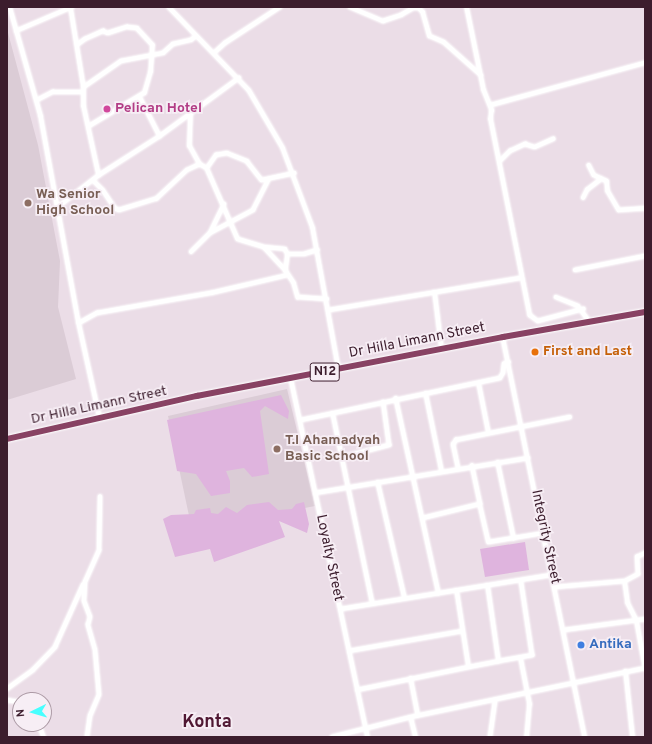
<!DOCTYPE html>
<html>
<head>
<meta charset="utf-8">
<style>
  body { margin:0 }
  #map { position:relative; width:652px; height:744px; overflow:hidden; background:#ebdde7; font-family:Overpass,sans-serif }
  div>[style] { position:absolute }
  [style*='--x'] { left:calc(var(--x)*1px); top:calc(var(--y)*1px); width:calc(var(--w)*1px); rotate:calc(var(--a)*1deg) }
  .built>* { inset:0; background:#dbccd6 }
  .green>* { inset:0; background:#dfb4de }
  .roads { filter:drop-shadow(0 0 1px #fff) drop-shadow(0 0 1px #fff) }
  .minor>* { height:3.5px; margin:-1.75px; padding:0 1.75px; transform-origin:1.75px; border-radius:1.75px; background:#fff }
  .trunk>* { height:5.5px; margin:-2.75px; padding:0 2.75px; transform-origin:2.75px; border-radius:2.75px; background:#884263 }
  .dots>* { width:11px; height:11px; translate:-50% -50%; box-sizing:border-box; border:2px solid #f7eef5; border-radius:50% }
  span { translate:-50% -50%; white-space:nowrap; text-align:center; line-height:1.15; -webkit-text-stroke:3.5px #f7eef5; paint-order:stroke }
  .shield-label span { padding:1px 3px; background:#f7eef5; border:1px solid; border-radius:3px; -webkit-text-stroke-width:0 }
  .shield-label { font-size:13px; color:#3c1d2d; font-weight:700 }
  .hotel-label { font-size:14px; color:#b23c85; font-weight:700 }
  .left { translate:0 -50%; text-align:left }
  .education-label { font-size:14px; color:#785e54; font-weight:700 }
  .street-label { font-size:14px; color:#3c1d2d }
  .food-label { font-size:14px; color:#c56008; font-weight:700 }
  .shop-label { font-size:14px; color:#366cbe; font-weight:700 }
  .district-label { font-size:18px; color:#501833; font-weight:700 }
  .frame { position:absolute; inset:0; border:8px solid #3c1d2d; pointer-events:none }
  .north { position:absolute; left:12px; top:692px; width:40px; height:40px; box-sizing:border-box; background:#f7eef5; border:1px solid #ac9aa5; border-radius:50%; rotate:265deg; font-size:11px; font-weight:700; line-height:16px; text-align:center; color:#3c1d2d }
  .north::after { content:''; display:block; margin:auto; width:14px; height:18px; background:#47ffff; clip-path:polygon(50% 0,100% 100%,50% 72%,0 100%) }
</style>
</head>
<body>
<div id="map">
  <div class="built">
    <div style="clip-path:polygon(7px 29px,38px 145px,60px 261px,58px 307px,76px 379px,7px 400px)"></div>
    <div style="clip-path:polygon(287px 389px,315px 506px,192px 530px,168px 416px)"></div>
  </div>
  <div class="green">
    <div style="clip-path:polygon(281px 395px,289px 411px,288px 419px,265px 406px,260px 411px,269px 474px,252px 477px,244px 468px,226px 471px,230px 481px,230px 493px,211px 496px,196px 474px,177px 471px,167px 420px)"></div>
    <div style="clip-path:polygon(269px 502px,278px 510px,292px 509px,296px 504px,304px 502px,309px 524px,307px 533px,279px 521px,285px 537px,214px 562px,210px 549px,175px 557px,163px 519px,171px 515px,194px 514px,196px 510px,210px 508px,211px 513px,218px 514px,226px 507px,237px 513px,247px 505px)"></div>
    <div style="clip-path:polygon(525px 542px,529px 570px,485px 577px,480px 549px)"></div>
  </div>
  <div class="roads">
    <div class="minor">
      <div style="--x:10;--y:7;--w:113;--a:74.1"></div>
      <div style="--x:41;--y:116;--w:210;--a:79.6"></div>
      <div style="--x:79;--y:323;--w:97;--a:77.5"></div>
      <div style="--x:169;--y:7;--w:115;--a:46.1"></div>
      <div style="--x:249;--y:90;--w:67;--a:59.6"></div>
      <div style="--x:283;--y:148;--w:85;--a:69.4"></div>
      <div style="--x:313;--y:228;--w:143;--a:79.6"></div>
      <div style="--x:350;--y:7;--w:36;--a:23"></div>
      <div style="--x:383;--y:21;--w:19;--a:-18"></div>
      <div style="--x:401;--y:15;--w:14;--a:-30"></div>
      <div style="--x:413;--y:8;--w:6;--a:0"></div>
      <div style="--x:419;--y:8;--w:6;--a:45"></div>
      <div style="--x:423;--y:12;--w:25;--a:74"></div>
      <div style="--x:430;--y:36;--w:15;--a:23"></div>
      <div style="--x:444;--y:42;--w:50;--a:41.7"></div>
      <div style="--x:467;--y:7;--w:85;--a:78.4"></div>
      <div style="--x:484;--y:90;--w:22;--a:68"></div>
      <div style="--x:492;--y:110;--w:9;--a:96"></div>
      <div style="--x:491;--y:119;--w:200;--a:78.7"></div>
      <div style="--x:530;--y:315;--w:10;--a:37"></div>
      <div style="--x:538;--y:321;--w:47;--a:-14.9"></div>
      <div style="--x:71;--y:8;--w:80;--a:80.7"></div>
      <div style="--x:84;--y:87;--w:19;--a:90"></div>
      <div style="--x:84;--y:106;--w:71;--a:77.7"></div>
      <div style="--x:16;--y:31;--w:61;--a:-23.2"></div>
      <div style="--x:77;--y:45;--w:10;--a:-37"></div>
      <div style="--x:85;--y:39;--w:20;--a:-24"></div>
      <div style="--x:103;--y:31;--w:5;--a:22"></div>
      <div style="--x:108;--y:33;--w:20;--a:-18"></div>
      <div style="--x:127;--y:27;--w:10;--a:6"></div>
      <div style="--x:137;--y:28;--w:23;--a:47"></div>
      <div style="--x:153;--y:45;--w:27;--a:94"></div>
      <div style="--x:151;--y:72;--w:22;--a:106"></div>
      <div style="--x:145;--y:93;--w:64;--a:149"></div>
      <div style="--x:214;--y:53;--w:15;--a:-42"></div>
      <div style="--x:225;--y:43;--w:66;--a:-33.2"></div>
      <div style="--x:84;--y:87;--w:45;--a:-35.1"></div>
      <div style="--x:121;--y:61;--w:43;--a:-10.8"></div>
      <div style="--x:163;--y:53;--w:13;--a:-42"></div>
      <div style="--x:173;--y:44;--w:18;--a:-13"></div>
      <div style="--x:191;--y:40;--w:6;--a:-39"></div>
      <div style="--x:140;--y:97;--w:44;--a:62.9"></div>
      <div style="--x:37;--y:100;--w:18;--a:-27"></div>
      <div style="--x:53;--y:92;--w:29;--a:0"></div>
      <div style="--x:491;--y:105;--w:160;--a:-15.3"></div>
      <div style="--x:191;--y:114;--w:32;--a:92"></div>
      <div style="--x:190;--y:146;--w:21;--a:61"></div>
      <div style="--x:200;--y:164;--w:8;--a:30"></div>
      <div style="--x:207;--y:168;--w:77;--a:66.4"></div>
      <div style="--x:238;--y:239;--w:27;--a:17"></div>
      <div style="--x:264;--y:247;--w:21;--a:5"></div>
      <div style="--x:285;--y:249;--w:6;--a:59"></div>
      <div style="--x:288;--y:254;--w:17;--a:97"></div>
      <div style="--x:286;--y:271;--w:14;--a:56"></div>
      <div style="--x:294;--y:283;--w:15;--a:74"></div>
      <div style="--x:298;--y:297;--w:29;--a:4"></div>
      <div style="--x:501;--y:160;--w:13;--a:-45"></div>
      <div style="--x:510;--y:151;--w:17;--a:-25"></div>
      <div style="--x:525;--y:144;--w:10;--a:17"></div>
      <div style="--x:535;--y:147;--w:20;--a:-24"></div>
      <div style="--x:589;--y:165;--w:11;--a:63"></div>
      <div style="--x:594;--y:175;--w:14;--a:25"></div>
      <div style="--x:607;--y:181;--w:10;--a:84"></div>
      <div style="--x:608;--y:191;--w:22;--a:60"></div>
      <div style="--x:619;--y:210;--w:26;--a:-4"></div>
      <div style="--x:207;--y:168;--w:16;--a:-55"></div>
      <div style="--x:216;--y:155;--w:11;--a:-10"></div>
      <div style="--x:227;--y:153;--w:22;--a:22"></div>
      <div style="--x:247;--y:161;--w:24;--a:52"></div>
      <div style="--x:262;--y:180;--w:33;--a:-12"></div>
      <div style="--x:93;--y:180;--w:14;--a:45"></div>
      <div style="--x:103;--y:190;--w:22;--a:56"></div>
      <div style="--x:115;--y:208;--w:4;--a:27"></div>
      <div style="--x:119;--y:210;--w:39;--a:-17"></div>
      <div style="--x:156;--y:199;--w:42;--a:-43.1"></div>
      <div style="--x:187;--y:170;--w:14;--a:-25"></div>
      <div style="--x:583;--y:198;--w:9;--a:-63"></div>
      <div style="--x:587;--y:190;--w:18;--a:-38"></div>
      <div style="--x:58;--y:207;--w:52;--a:-38"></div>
      <div style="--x:99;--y:175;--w:72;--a:-32.6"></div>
      <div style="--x:160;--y:136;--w:98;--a:-36.3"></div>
      <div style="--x:210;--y:233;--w:49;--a:-28.1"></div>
      <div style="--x:253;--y:210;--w:34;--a:-63"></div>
      <div style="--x:264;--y:247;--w:33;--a:47"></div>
      <div style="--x:191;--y:252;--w:27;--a:-45"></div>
      <div style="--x:210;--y:233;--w:32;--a:-64"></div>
      <div style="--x:288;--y:254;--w:16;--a:0"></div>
      <div style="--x:304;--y:254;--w:14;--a:-17"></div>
      <div style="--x:575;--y:270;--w:71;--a:-11.3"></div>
      <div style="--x:435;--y:292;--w:57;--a:83"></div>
      <div style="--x:556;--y:297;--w:24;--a:22"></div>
      <div style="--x:578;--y:306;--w:20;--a:53"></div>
      <div style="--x:329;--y:310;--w:195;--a:-9.5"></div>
      <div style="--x:79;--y:323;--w:21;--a:-29"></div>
      <div style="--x:97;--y:313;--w:116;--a:-10"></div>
      <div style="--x:211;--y:293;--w:79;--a:-13.2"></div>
      <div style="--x:503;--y:337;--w:408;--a:78.4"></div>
      <div style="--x:291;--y:378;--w:367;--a:77.9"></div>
      <div style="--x:479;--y:383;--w:51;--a:78.7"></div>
      <div style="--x:426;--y:393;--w:80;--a:78.4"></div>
      <div style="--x:396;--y:398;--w:200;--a:77.6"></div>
      <div style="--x:333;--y:413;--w:195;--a:78.2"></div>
      <div style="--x:301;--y:420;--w:203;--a:-11.9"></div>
      <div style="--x:500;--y:378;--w:6;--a:-59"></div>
      <div style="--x:503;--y:373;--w:9;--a:-84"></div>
      <div style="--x:504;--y:364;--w:5;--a:-22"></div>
      <div style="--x:343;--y:457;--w:48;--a:-14.6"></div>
      <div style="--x:389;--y:445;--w:43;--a:-97.9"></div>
      <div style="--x:498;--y:462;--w:78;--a:78.1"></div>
      <div style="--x:458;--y:468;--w:24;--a:-102"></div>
      <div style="--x:453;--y:445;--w:6;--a:-59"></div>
      <div style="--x:456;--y:440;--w:116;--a:-11.4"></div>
      <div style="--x:378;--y:482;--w:119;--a:76.9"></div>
      <div style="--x:315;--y:493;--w:216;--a:-9.3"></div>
      <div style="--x:480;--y:504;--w:39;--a:77"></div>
      <div style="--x:489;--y:542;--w:56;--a:-9.3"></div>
      <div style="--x:423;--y:518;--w:59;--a:-13.8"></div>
      <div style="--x:480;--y:504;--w:39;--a:-102"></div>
      <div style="--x:625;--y:581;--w:22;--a:82"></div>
      <div style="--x:628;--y:603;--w:20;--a:63"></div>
      <div style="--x:637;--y:621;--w:45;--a:79.7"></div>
      <div style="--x:488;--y:585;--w:77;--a:81.8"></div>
      <div style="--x:499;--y:661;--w:34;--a:-10"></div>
      <div style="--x:532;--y:655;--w:74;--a:-98.6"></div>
      <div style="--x:555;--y:587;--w:70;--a:-4.9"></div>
      <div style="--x:625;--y:581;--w:15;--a:-28"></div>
      <div style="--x:638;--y:574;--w:17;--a:-93"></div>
      <div style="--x:637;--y:557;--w:9;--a:-27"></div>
      <div style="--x:457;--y:590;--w:78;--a:81.1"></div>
      <div style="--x:469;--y:667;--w:31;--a:-11"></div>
      <div style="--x:341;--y:609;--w:214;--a:-9.2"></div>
      <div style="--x:564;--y:630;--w:82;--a:-7.7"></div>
      <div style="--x:349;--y:651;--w:115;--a:-10"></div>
      <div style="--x:521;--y:658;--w:47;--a:78.9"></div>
      <div style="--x:530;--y:704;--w:33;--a:95"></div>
      <div style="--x:626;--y:671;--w:66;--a:83.9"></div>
      <div style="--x:411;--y:678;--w:38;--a:79"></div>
      <div style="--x:7;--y:689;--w:32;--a:-36"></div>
      <div style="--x:33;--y:670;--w:32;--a:-46"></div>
      <div style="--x:55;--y:647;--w:68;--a:-65.7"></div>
      <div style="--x:357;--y:690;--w:114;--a:-11.6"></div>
      <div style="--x:7;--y:700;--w:13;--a:9"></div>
      <div style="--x:411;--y:717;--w:21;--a:76"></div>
      <div style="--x:39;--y:724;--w:14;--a:69"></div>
      <div style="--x:87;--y:737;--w:21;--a:-82"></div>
      <div style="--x:90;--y:716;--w:23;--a:-67"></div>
      <div style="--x:99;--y:695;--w:45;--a:-95.1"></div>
      <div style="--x:95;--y:650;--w:26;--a:-106"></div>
      <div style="--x:88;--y:625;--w:8;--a:-76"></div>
      <div style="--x:90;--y:617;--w:17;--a:-111"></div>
      <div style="--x:84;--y:601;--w:19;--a:-87"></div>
      <div style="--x:85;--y:582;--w:35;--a:-66"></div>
      <div style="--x:99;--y:550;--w:53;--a:-88.9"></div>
      <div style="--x:332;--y:737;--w:81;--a:-14.2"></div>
      <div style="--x:411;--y:717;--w:239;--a:-11.8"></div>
      <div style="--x:490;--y:737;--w:37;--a:-82"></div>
    </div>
    <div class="trunk">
      <div style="--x:7;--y:439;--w:195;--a:-12.8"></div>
      <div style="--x:197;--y:396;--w:312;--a:-10.9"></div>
      <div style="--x:503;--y:337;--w:144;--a:-10"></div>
    </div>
  </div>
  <div class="dots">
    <div style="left:107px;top:109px;background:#d1479c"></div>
    <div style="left:28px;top:203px;background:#8d6e63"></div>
    <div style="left:535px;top:352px;background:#e8710a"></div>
    <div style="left:277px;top:449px;background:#8d6e63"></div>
    <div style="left:581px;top:645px;background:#3f7fe0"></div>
  </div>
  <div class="shield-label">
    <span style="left:325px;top:372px">N12</span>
  </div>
  <div class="hotel-label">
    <span class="left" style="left:115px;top:109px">Pelican Hotel</span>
  </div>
  <div class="education-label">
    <span class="left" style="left:36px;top:203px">Wa Senior<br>High School</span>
    <span class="left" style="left:285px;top:449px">T.I Ahamadyah<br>Basic School</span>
  </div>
  <div class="street-label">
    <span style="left:417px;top:341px;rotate:-11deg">Dr Hilla Limann Street</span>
    <span style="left:99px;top:406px;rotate:-12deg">Dr Hilla Limann Street</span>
    <span style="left:545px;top:537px;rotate:78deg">Integrity Street</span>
    <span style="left:329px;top:558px;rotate:78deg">Loyalty Street</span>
  </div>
  <div class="food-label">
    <span class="left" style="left:543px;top:352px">First and Last</span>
  </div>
  <div class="shop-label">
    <span class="left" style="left:589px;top:645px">Antika</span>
  </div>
  <div class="district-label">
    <span style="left:207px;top:723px">Konta</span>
  </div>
  <div class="frame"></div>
  <div class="north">N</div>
</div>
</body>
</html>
